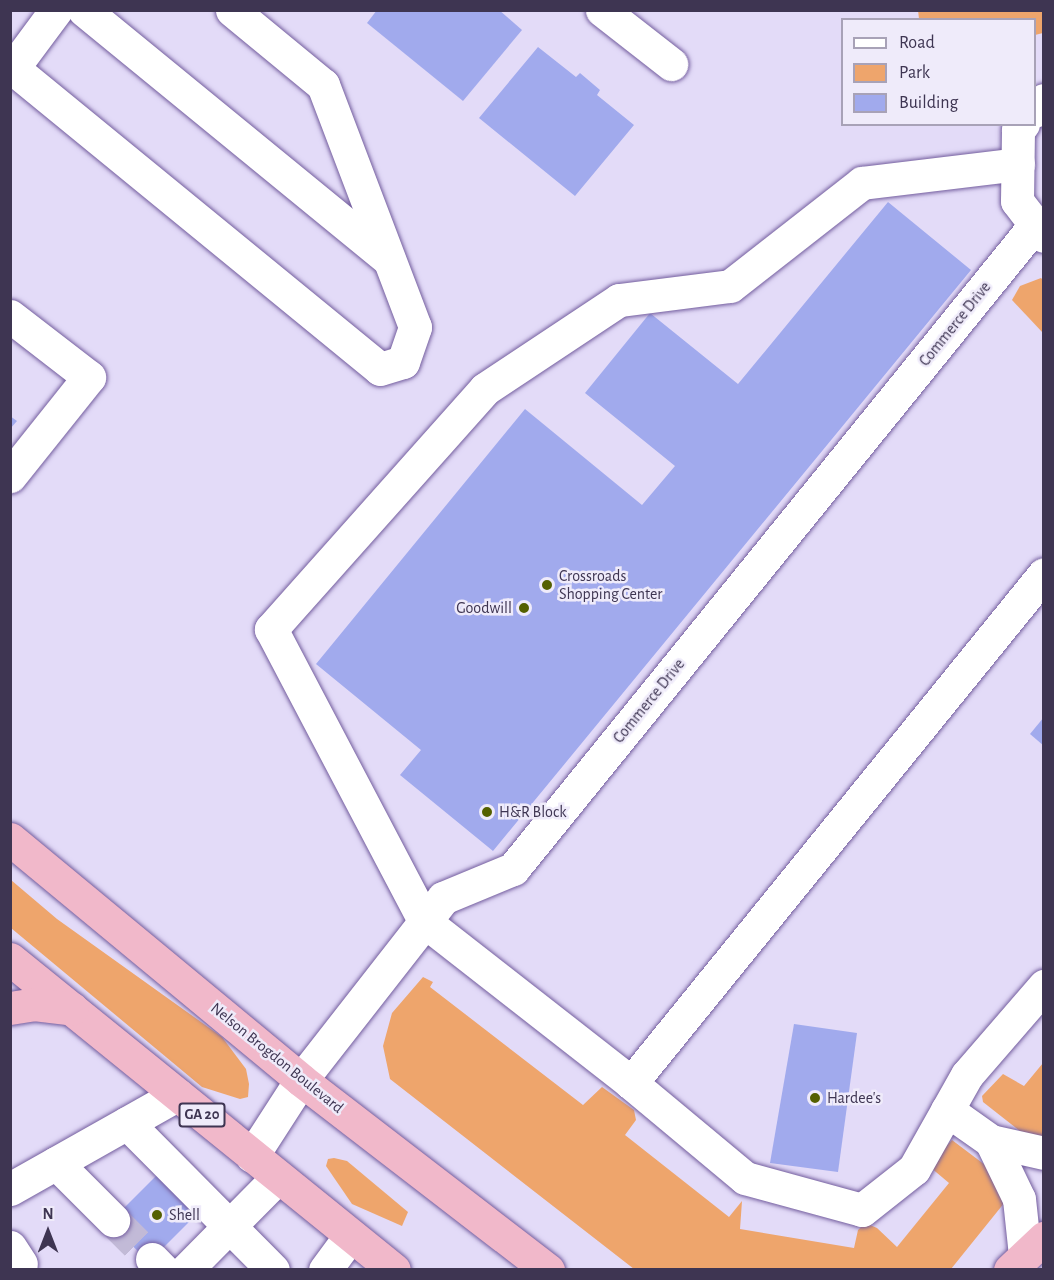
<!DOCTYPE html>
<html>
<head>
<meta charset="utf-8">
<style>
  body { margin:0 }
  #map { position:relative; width:1054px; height:1280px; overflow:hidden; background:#e3dbf8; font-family:"Alegreya Sans",sans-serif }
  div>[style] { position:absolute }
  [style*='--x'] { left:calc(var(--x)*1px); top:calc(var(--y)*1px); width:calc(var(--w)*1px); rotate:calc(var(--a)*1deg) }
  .green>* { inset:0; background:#eea56c }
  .building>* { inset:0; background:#a1aaed }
  .minor-tunnel>* { height:33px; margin-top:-16.5px; transform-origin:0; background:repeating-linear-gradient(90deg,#c2bad7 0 33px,transparent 0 49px) }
  .roads { filter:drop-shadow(0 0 2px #735d9e) drop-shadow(0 0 2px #735d9e) }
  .minor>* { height:33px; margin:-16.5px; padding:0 16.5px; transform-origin:16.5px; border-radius:16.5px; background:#fff }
  .highway>* { height:33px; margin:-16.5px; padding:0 16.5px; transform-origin:16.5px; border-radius:16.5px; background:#f1b8ca }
  .dots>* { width:16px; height:16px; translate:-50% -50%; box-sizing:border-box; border:3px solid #efebfa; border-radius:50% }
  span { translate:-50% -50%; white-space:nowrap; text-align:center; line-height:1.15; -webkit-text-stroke:5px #efebfa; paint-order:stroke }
  .shield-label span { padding:2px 4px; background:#efebfa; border:2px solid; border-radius:4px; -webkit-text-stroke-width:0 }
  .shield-label { font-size:15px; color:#3e3552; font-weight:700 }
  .street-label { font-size:16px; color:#3e3552 }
  .poi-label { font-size:16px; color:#3e3552 }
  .left { translate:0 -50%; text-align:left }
  .right { translate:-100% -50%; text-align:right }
  .frame { position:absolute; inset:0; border:12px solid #3e3552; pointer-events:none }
  .legend { position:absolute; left:841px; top:18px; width:195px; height:108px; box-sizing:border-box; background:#efebfa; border:2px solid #a8a2b7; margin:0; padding:8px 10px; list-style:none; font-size:18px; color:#3e3552 }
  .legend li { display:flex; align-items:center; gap:12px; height:30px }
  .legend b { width:30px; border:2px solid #a8a2b7 }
  .north { position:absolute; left:18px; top:1202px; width:60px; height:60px; -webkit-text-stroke:4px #efebfa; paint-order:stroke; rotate:0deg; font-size:16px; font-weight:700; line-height:24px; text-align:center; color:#3e3552 }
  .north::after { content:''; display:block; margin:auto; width:21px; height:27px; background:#3e3552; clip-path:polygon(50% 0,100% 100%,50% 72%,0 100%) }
</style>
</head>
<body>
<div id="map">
  <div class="green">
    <div style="clip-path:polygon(918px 10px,1043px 11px,1043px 33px,1035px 35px,1034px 20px,919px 19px)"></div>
    <div style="clip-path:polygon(1041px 278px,1043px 280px,1043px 333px,1012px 300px,1020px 286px)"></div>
    <div style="clip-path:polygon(11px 880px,57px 919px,222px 1037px,246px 1069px,249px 1084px,248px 1097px,240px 1099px,202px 1087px,11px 928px)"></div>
    <div style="clip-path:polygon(423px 977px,433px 982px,430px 987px,583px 1105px,602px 1087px,634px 1110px,636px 1120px,625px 1135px,729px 1217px,742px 1201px,740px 1229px,854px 1248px,858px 1230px,861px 1227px,870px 1225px,877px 1228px,897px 1247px,949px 1183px,930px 1167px,930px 1164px,952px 1140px,993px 1171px,1005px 1202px,951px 1269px,634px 1269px,390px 1079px,383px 1046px,392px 1013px)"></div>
    <div style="clip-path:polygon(1043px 1063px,1043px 1143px,1030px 1139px,983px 1102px,982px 1096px,1003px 1074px,1024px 1086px)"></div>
    <div style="clip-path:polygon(334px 1158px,347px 1161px,408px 1212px,402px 1226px,352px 1204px,326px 1166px,328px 1159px)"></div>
  </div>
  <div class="building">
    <div style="clip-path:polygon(377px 10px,499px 10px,522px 30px,463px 101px,367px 23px)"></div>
    <div style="clip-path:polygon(538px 47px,576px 77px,580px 73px,600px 90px,597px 95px,634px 125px,575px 196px,479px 118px)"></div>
    <div style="clip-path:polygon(888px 202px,971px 270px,493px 851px,400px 775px,421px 750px,316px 664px,525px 409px,642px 505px,675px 466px,585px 393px,650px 313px,738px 384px)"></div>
    <div style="clip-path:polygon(10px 416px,17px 421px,10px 429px)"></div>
    <div style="clip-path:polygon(1044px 717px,1044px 746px,1030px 734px)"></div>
    <div style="clip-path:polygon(794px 1024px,857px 1033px,838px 1172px,770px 1163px)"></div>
    <div style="clip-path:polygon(161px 1171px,201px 1210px,149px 1262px,109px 1223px)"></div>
  </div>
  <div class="minor-tunnel">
    <div style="--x:113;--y:1220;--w:55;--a:45"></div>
  </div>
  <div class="roads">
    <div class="minor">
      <div style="--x:84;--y:10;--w:394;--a:39.3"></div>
      <div style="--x:602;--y:10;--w:88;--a:38"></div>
      <div style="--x:10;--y:66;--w:478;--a:39.3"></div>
      <div style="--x:380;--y:369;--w:24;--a:-17"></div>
      <div style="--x:403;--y:362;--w:37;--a:-71"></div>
      <div style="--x:415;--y:327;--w:259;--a:-110.8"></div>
      <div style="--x:323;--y:85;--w:118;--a:-140.5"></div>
      <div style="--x:13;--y:68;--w:72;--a:-53.4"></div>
      <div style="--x:1034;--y:111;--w:15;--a:-48"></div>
      <div style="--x:1023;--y:124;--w:8;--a:130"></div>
      <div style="--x:1018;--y:130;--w:71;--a:90.8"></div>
      <div style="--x:1017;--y:201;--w:44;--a:52.4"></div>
      <div style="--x:1018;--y:164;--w:157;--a:173.1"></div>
      <div style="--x:862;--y:183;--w:167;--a:142"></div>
      <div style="--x:730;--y:286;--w:112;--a:172.8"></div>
      <div style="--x:619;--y:300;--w:161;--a:146.4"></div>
      <div style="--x:485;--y:389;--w:322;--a:131.7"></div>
      <div style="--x:271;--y:629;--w:330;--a:62.3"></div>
      <div style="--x:424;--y:921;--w:263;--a:38"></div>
      <div style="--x:631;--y:1083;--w:655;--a:-50.94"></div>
      <div style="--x:10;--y:316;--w:100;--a:37.7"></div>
      <div style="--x:89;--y:377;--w:127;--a:128.6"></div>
      <div style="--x:631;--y:1083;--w:148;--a:39.8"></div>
      <div style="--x:745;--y:1178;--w:121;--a:15.3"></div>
      <div style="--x:862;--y:1210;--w:66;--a:-38.3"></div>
      <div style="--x:914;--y:1169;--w:108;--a:-60.6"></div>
      <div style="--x:967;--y:1075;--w:118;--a:-49.1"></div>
      <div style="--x:947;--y:1110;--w:54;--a:35.2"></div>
      <div style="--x:991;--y:1141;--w:54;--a:12.8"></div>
      <div style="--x:127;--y:1123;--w:207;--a:45.2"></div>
      <div style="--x:991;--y:1141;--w:64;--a:64.2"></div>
      <div style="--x:1019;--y:1199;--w:56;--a:83.9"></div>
      <div style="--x:252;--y:1156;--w:90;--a:-57.2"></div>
      <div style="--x:301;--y:1080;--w:231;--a:-52"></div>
      <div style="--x:443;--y:898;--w:76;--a:-22.5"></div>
      <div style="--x:513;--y:869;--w:829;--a:-50.97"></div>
      <div style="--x:56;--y:1163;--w:81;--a:45"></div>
      <div style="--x:10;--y:1189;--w:192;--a:-29.4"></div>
      <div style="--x:10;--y:1247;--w:20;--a:57"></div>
      <div style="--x:152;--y:1259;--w:16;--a:45"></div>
      <div style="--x:186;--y:1270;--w:131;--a:-45.3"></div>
      <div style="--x:325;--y:1270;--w:42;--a:-53.7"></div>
    </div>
    <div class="highway">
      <div style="--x:10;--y:839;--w:378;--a:39.6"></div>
      <div style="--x:301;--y:1080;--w:312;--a:37.6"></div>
      <div style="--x:10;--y:959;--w:494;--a:39"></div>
      <div style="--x:10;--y:1008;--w:24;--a:-9"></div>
      <div style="--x:34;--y:1004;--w:38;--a:7"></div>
      <div style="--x:1010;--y:1270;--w:47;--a:-43.3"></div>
    </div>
  </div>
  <div class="dots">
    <div style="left:547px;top:585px;background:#546000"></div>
    <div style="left:524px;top:608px;background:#546000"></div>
    <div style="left:487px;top:812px;background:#546000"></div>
    <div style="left:815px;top:1098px;background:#546000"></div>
    <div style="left:157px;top:1215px;background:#546000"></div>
  </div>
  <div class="shield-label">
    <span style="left:202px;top:1115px">GA 20</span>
  </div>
  <div class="street-label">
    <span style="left:955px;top:324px;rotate:-51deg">Commerce Drive</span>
    <span style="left:649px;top:701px;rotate:-51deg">Commerce Drive</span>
    <span style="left:277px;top:1058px;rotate:39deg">Nelson Brogdon Boulevard</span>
  </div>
  <div class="poi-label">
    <span class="left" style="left:559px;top:585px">Crossroads<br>Shopping Center</span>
    <span class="right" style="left:512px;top:608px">Goodwill</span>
    <span class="left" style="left:499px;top:812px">H&amp;R Block</span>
    <span class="left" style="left:827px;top:1098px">Hardee's</span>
    <span class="left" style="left:169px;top:1215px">Shell</span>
  </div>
  <div class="frame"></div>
  <ul class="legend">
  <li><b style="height:8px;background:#fff"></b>Road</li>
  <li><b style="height:16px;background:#eea56c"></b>Park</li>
  <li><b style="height:16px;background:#a1aaed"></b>Building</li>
  </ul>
  <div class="north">N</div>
</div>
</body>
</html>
